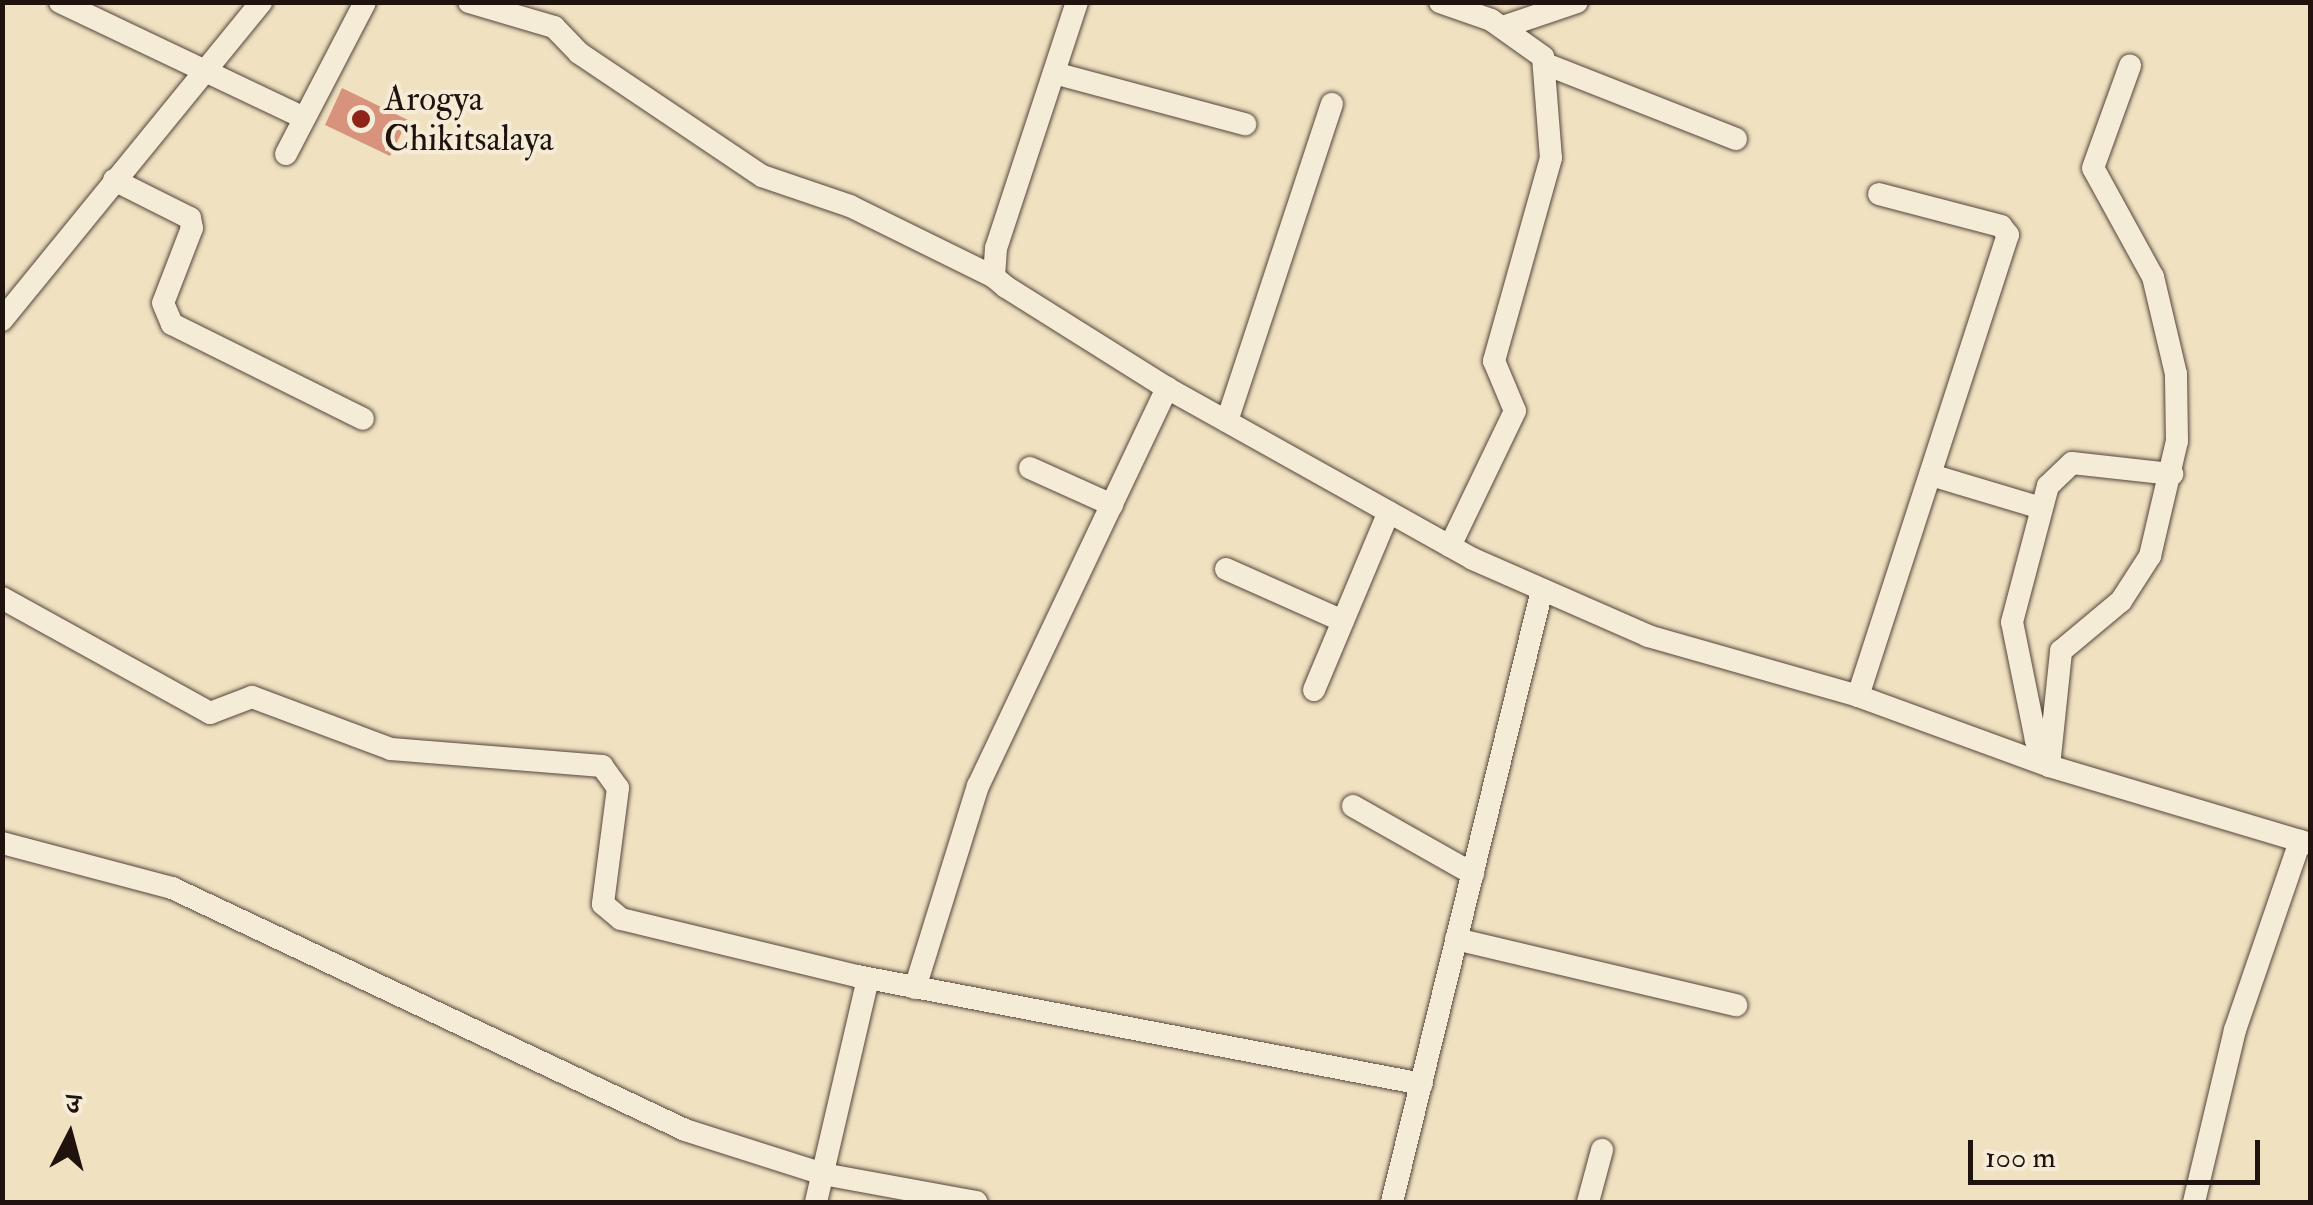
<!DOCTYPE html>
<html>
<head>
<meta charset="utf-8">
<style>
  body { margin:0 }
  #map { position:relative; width:2313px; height:1205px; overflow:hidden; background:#f0e1c1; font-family:"IM FELL Double Pica","Noto Serif Devanagari",serif }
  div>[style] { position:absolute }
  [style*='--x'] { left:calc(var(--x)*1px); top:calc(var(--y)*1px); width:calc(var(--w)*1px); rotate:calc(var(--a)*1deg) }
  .building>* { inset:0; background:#d7937c }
  .roads { filter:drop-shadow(0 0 2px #54463b) drop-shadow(0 0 2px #54463b) }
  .minor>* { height:22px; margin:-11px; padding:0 11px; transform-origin:11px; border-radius:11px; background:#f5ecd7 }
  .dots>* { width:28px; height:28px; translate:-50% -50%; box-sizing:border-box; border:5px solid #f5ecd7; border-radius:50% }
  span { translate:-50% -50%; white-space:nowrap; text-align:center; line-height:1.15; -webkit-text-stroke:8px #f5ecd7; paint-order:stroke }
  .poi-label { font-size:35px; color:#20130e }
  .left { translate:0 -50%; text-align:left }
  .frame { position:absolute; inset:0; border:5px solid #20130e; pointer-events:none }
  .north { position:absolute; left:20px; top:1085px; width:100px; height:100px; -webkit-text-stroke:8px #f5ecd7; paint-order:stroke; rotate:6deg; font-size:28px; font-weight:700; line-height:40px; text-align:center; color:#20130e }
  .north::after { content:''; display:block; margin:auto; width:35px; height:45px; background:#20130e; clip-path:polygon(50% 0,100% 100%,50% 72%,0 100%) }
  .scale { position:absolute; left:1968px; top:1140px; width:292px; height:45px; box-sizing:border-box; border:5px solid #20130e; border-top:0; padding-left:12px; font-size:30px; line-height:35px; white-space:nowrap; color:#20130e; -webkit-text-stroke:8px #f5ecd7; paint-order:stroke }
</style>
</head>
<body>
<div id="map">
  <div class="building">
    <div style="clip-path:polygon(342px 88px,408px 120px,390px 156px,325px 125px)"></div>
  </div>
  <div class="roads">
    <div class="minor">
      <div style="--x:60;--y:2;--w:270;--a:25.4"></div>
      <div style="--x:469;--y:2;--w:89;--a:16.4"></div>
      <div style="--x:554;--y:27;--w:36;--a:46"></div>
      <div style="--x:579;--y:53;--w:220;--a:33.9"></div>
      <div style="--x:762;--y:176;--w:93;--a:18.8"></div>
      <div style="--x:850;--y:206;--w:161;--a:26.2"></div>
      <div style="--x:1077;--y:2;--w:259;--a:108.2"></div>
      <div style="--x:996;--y:248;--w:29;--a:94"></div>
      <div style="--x:994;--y:277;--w:16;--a:40"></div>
      <div style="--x:1006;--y:287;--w:190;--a:32.1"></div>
      <div style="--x:1167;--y:388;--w:351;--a:29.2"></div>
      <div style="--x:1473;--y:559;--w:191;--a:23.7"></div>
      <div style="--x:1648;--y:636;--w:218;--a:15.9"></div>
      <div style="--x:1858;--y:696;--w:203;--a:20.1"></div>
      <div style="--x:2049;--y:766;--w:272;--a:16.6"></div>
      <div style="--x:1440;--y:2;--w:54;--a:19.4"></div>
      <div style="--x:1491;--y:20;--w:64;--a:35.4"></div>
      <div style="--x:1543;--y:57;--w:101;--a:85.5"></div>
      <div style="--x:1551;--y:158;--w:211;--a:105.7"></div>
      <div style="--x:1494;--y:361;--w:54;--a:67.2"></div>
      <div style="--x:1515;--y:411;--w:150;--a:115.7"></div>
      <div style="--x:1503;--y:27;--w:78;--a:-18.7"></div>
      <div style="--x:1548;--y:65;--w:202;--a:21.5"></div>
      <div style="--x:1054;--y:73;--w:198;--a:15"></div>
      <div style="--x:286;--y:154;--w:171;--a:-62.5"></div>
      <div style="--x:114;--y:180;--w:85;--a:26.6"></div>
      <div style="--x:190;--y:218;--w:10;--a:79"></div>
      <div style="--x:192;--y:228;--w:80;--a:111.1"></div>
      <div style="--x:163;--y:303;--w:23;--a:67"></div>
      <div style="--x:172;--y:324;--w:213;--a:26.4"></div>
      <div style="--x:2;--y:320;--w:410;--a:-50.8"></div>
      <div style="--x:1227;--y:421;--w:334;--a:-71.7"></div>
      <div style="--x:1030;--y:468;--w:90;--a:24.3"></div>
      <div style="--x:1931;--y:475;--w:115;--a:16.7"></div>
      <div style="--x:1226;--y:569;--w:128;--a:24"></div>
      <div style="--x:2;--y:598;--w:238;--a:28.9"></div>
      <div style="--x:210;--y:713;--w:45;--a:-20.9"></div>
      <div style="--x:252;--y:697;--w:148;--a:20.5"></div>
      <div style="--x:391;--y:749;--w:212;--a:4.6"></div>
      <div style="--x:602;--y:766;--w:27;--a:54"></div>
      <div style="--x:618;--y:788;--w:117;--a:97.4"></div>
      <div style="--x:603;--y:904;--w:23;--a:40"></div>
      <div style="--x:621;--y:919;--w:243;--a:13.6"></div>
      <div style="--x:857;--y:976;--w:575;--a:10.82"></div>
      <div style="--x:1314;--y:690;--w:193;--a:-67.2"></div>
      <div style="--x:1858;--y:696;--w:485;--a:-72"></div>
      <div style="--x:2008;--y:235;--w:11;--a:-128"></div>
      <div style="--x:2001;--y:226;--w:126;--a:-165.3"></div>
      <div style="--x:2050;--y:755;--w:21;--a:-133"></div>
      <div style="--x:2036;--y:740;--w:120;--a:-101.5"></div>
      <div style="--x:2012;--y:622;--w:141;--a:-75.2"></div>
      <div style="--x:2048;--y:486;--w:33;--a:-44"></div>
      <div style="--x:2072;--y:463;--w:101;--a:6.3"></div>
      <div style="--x:2049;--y:766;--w:116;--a:-84"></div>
      <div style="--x:2061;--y:651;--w:78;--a:-39.8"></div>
      <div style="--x:2121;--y:601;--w:54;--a:-57.2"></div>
      <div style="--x:2150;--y:556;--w:118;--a:-76.8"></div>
      <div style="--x:2177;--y:441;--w:67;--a:-90.9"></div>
      <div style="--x:2176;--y:374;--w:100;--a:-103.3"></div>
      <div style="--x:2153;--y:277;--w:124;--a:-118.8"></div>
      <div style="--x:2093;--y:168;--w:109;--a:-70.1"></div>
      <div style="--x:1353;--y:806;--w:138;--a:29.5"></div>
      <div style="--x:2;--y:843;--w:176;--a:14.8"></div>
      <div style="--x:172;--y:888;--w:567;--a:25.25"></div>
      <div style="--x:685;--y:1130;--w:145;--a:17.7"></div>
      <div style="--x:823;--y:1174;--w:156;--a:10.4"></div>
      <div style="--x:1456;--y:939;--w:288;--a:13.3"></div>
      <div style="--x:915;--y:988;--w:212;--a:-72.7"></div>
      <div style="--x:978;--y:786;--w:441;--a:-64.6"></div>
      <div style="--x:816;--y:1202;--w:229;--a:-76.9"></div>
      <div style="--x:1392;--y:1202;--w:630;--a:-76.23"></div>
      <div style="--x:1588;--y:1202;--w:54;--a:-74.9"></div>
      <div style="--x:2194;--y:1202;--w:177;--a:-76.6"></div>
      <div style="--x:2235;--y:1030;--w:200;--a:-71"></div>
    </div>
  </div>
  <div class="dots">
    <div style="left:361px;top:119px;background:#8f2418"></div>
  </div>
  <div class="poi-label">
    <span class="left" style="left:384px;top:119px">Arogya<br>Chikitsalaya</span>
  </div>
  <div class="frame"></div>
  <div class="north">उ</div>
  <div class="scale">100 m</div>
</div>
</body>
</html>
